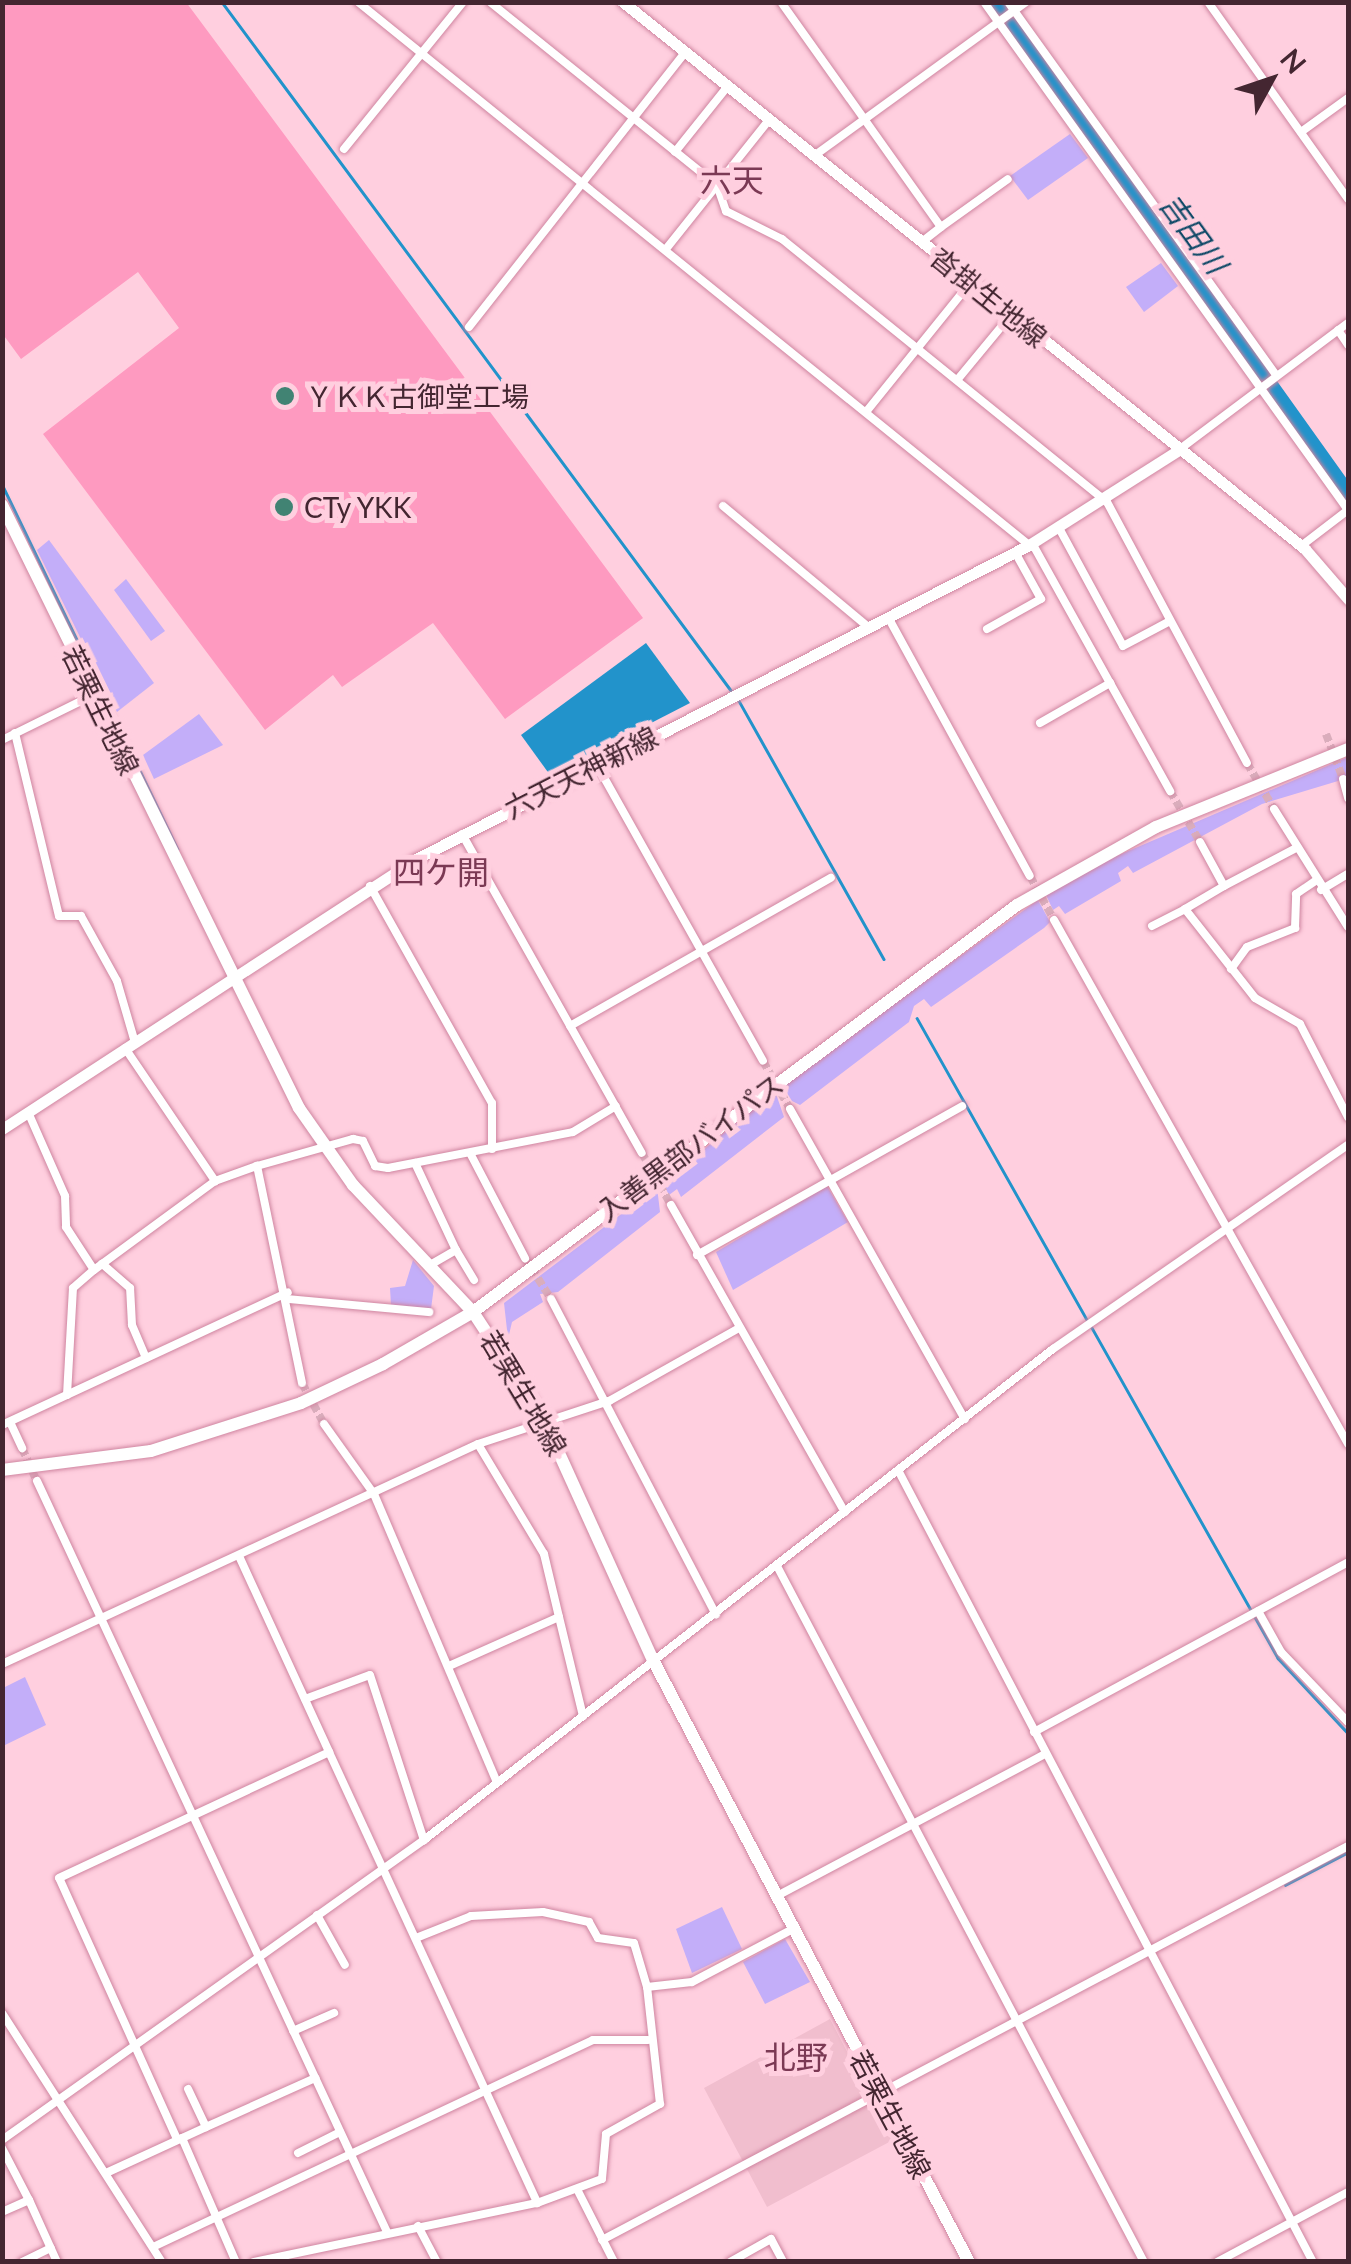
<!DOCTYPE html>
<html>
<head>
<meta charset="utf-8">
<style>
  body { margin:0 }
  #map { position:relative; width:1351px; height:2264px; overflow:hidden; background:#ffcfdf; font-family:Lato,"Noto Sans JP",sans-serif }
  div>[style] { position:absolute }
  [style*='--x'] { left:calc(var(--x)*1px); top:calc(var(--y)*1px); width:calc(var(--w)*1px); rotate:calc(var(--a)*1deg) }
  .built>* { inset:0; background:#f1bece }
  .green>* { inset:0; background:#c3aef9 }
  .water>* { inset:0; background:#2293cb }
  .stream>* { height:2.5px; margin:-1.25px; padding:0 1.25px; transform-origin:1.25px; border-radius:1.25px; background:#2293cb }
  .river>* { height:18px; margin:-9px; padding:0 9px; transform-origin:9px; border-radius:9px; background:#2293cb }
  .building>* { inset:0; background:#fe9ac0 }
  .minor-tunnel>* { height:8px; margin-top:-4px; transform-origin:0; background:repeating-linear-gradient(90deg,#daadbc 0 8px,transparent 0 12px) }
  .roads { filter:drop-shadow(0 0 2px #cf85a0) drop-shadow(0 0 2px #cf85a0) }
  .minor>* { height:8px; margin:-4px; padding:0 4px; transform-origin:4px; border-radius:4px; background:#fff }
  .secondary>* { height:11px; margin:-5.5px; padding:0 5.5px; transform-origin:5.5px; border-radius:5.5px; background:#fff }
  .primary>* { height:12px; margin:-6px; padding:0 6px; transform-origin:6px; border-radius:6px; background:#fff }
  .trunk>* { height:12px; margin:-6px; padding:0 6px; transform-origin:6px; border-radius:6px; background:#fff }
  .dots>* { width:28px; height:28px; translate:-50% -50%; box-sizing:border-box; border:5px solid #ffcfdf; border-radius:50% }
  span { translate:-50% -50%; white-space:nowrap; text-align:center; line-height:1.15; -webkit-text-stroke:10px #ffcfdf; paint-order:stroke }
  .street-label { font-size:28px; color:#442631 }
  .poi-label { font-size:28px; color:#442631 }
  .left { translate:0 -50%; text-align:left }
  .water-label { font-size:30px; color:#0f4967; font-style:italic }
  .quarter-label { font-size:32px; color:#7b3954 }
  .frame { position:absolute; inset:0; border:5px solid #442631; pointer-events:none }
  .north { position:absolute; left:1221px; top:30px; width:100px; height:100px; -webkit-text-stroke:8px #ffcfdf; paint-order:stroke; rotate:50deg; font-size:28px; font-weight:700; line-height:40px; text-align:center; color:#442631 }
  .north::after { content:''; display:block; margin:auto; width:35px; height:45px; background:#442631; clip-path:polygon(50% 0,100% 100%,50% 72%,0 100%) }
</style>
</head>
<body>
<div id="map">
  <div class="built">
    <div style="clip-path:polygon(830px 2019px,893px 2140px,767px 2207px,704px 2088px)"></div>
  </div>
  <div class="green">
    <div style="clip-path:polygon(1070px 134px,1088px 158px,1028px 200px,1010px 176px)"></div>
    <div style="clip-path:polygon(1161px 263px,1178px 286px,1144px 312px,1126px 287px)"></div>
    <div style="clip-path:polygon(49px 540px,154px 683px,117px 712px,37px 550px)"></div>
    <div style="clip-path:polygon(126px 579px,165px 631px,151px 641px,114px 590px)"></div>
    <div style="clip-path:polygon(199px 714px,223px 745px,154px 779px,143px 755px)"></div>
    <div style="clip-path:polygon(1348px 757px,1348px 778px,1262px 804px,1133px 873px,1128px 866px,1118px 873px,1121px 881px,1065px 914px,1059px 906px,1053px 910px,1046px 895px,1105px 861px)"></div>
    <div style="clip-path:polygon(1038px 900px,1050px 922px,1044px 928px,931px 1007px,924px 999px,914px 1006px,909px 1022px,800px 1105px,792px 1101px,782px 1085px)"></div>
    <div style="clip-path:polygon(775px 1091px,784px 1117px,681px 1197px,677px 1189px,669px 1195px,663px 1183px)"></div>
    <div style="clip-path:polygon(827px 1186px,848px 1222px,733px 1290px,716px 1252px)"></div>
    <div style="clip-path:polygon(657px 1187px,660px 1212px,558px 1292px,540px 1294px,543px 1302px,512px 1322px,508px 1339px,504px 1303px)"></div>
    <div style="clip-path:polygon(413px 1260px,434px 1286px,431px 1309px,391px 1305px,390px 1288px,405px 1286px)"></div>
    <div style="clip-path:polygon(25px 1677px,46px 1725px,3px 1746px,3px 1688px)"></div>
    <div style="clip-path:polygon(722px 1907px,742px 1949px,692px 1973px,676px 1929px)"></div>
    <div style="clip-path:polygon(785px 1939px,810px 1982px,765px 2004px,743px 1962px)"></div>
  </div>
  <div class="water">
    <div style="clip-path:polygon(646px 643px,690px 703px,550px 775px,521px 735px)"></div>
  </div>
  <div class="stream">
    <div style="--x:222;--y:2;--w:859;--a:53.52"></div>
    <div style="--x:2;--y:484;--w:405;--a:64.3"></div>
    <div style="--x:738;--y:699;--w:298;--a:60.7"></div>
    <div style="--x:917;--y:1018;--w:347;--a:60.6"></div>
    <div style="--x:1091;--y:1326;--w:381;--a:60.6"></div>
    <div style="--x:1278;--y:1658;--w:103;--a:47"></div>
    <div style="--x:1285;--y:1885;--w:71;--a:-27.6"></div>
  </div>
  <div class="river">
    <div style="--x:995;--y:2;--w:607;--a:54.45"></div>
  </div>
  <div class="building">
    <div style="clip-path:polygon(2px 2px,186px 2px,643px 618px,505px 719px,433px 623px,342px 687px,333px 675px,265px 730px,43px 434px,179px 328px,138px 272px,21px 359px,2px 333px)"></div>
  </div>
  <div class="minor-tunnel">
    <div style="--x:1326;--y:734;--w:48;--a:69.3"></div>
    <div style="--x:1247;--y:763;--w:53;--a:59.6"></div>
    <div style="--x:1170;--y:791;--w:59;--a:59.5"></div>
    <div style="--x:1030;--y:876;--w:50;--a:61.4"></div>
    <div style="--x:763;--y:1061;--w:55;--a:60.6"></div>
    <div style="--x:642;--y:1153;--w:60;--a:60.9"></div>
    <div style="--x:525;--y:1258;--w:49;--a:57.6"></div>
    <div style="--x:302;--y:1383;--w:47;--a:61.8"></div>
    <div style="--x:22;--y:1448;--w:36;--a:66"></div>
  </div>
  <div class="roads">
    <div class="minor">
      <div style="--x:358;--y:2;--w:863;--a:38.98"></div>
      <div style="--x:490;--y:2;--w:292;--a:38.9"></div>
      <div style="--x:717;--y:185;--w:28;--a:71"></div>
      <div style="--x:726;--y:211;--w:63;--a:26.6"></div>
      <div style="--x:782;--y:239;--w:418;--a:39"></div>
      <div style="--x:1107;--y:502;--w:296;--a:61.8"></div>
      <div style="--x:781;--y:2;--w:276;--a:54.6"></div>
      <div style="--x:941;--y:227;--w:24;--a:142"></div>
      <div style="--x:984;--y:2;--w:625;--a:54.38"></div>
      <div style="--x:1348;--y:510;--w:59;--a:142.5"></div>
      <div style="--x:1008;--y:2;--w:459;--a:54.3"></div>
      <div style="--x:1208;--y:2;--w:242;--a:54.6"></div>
      <div style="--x:1301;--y:132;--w:58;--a:-35.9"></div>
      <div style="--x:344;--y:149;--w:189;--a:-51"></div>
      <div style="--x:675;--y:152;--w:83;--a:-51.3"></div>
      <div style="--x:814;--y:156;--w:262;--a:-36"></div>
      <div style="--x:941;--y:227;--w:82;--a:-35.6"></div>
      <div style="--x:666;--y:249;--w:165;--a:-51.4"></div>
      <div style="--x:469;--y:327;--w:349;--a:-51.8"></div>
      <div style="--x:1338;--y:330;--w:18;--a:56"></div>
      <div style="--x:958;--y:379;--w:83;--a:-50.4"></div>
      <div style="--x:866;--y:412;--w:167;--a:-51.1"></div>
      <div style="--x:1180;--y:449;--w:210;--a:-36.9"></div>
      <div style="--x:723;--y:506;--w:186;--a:39.8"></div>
      <div style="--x:1059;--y:528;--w:134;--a:61.5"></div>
      <div style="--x:1123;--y:646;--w:53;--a:-28"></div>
      <div style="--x:1032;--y:543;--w:160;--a:60.9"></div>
      <div style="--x:888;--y:617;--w:295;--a:61.3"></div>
      <div style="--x:987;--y:629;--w:62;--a:-29.1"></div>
      <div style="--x:1041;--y:599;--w:54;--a:-119"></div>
      <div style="--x:1040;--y:723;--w:81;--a:-29.7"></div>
      <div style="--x:1110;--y:683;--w:124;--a:60.9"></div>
      <div style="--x:15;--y:733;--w:188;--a:76.5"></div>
      <div style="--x:59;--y:916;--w:22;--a:0"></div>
      <div style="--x:81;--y:916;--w:74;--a:61"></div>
      <div style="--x:117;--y:981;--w:60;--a:73.7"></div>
      <div style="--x:2;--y:740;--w:102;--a:-26.3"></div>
      <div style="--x:597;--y:765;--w:339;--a:60.7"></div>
      <div style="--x:1343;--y:779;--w:20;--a:75"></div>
      <div style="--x:1274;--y:809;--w:139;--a:57.9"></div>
      <div style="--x:462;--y:834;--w:366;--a:60.6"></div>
      <div style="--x:370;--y:886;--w:249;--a:60.7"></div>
      <div style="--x:492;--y:1103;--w:46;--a:90"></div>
      <div style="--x:1224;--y:886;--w:81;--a:-27.8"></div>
      <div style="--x:1321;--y:890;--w:31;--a:-31"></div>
      <div style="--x:1185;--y:909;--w:45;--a:-30.5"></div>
      <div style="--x:1224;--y:886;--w:50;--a:-118.6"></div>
      <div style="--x:1054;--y:920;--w:601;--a:60.7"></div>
      <div style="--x:1152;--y:926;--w:37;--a:-27"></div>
      <div style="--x:1185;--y:909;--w:113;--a:51.8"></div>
      <div style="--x:1255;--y:998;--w:52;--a:30"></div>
      <div style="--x:1300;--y:1024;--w:105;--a:62.7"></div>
      <div style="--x:1231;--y:969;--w:27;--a:-54"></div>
      <div style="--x:1247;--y:947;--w:52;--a:-21.6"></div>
      <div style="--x:1295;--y:928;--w:34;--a:-88"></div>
      <div style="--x:1296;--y:894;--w:23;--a:-34"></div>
      <div style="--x:570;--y:1026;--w:300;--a:-29.6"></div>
      <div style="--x:125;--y:1048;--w:161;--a:55.9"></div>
      <div style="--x:215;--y:1181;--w:45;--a:-19.7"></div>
      <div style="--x:790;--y:1109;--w:356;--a:60.6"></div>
      <div style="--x:28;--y:1112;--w:92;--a:66.2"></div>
      <div style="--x:65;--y:1196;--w:31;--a:88"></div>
      <div style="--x:66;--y:1227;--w:51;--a:56.9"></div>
      <div style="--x:94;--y:1270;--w:10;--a:-37"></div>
      <div style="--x:470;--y:1153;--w:119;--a:62.4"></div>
      <div style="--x:415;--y:1163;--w:96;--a:64.8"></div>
      <div style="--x:456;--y:1250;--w:30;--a:150"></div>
      <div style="--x:671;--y:1205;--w:353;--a:60.5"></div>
      <div style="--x:456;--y:1250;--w:35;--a:59"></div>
      <div style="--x:697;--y:1255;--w:304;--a:-29.3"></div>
      <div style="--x:288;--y:1299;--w:142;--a:5.3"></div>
      <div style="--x:551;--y:1299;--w:356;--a:62.4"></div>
      <div style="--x:146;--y:1358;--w:36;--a:-113"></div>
      <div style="--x:132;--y:1325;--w:37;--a:-93"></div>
      <div style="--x:130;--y:1288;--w:37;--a:-139"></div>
      <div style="--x:102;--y:1264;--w:140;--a:-36.3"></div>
      <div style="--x:302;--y:1383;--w:222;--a:-101.7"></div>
      <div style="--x:257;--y:1166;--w:100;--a:-15.7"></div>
      <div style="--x:353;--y:1139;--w:10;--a:11"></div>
      <div style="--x:363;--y:1141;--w:28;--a:64"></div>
      <div style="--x:375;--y:1166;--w:13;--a:9"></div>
      <div style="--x:388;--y:1168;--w:188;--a:-11"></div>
      <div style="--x:573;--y:1132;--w:50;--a:-31.2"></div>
      <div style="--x:67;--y:1395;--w:107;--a:-86.8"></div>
      <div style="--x:73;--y:1288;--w:28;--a:-41"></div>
      <div style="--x:10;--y:1422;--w:29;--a:65"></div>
      <div style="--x:324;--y:1424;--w:86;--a:54.5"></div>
      <div style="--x:374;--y:1494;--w:313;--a:66.9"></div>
      <div style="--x:2;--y:1425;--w:315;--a:-24.9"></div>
      <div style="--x:898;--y:1470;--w:894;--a:62.35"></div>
      <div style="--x:37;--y:1481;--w:829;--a:65.01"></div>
      <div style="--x:239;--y:1556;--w:216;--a:65.3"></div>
      <div style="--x:777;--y:1566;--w:787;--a:62.2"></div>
      <div style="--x:1258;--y:1611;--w:47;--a:60.7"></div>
      <div style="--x:1281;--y:1652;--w:97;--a:46.3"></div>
      <div style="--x:559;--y:1617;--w:102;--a:76.4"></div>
      <div style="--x:2;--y:1664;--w:524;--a:-24.81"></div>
      <div style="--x:478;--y:1444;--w:138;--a:-18.2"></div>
      <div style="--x:609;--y:1401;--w:149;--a:-29.3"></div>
      <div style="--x:449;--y:1666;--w:120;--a:-24"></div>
      <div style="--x:559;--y:1617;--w:65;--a:-103.4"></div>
      <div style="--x:544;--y:1554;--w:128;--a:-121"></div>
      <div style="--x:305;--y:1699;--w:69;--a:-20.3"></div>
      <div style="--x:370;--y:1675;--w:174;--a:71.9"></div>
      <div style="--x:1034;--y:1732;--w:357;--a:-28.4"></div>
      <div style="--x:775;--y:1897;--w:306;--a:-27.9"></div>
      <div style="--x:317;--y:1915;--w:57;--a:60.8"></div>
      <div style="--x:416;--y:1938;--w:59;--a:-21.8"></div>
      <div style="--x:471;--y:1916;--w:72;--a:-3.2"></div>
      <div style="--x:543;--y:1912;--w:47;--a:12.3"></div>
      <div style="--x:589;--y:1922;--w:18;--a:61"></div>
      <div style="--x:598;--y:1938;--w:36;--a:8"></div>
      <div style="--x:634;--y:1943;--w:46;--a:73.5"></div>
      <div style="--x:2;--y:2013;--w:296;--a:57.3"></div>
      <div style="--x:293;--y:2031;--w:45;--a:-23.7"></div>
      <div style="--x:206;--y:2127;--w:120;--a:-24.2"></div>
      <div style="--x:182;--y:2138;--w:135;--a:66.5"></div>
      <div style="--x:177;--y:2139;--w:286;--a:-114.3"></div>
      <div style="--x:59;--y:1878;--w:298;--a:-25"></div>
      <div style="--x:329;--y:1752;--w:497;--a:65.2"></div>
      <div style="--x:537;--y:2203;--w:69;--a:-20.3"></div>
      <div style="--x:602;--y:2179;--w:45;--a:-84.9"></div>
      <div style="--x:606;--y:2134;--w:62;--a:-29.1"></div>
      <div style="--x:660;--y:2104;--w:118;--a:-96.3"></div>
      <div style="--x:647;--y:1987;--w:45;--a:-6.3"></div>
      <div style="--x:692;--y:1982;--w:114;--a:-27.7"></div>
      <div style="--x:2;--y:2140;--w:518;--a:-35.41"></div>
      <div style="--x:424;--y:1840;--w:798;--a:-37.98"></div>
      <div style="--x:1053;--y:1349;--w:359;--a:-34.7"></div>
      <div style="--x:2;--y:2148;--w:59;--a:62.6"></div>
      <div style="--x:29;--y:2200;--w:30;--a:156"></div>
      <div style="--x:298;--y:2153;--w:47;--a:-26.6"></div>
      <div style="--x:106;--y:2173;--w:110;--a:-24.7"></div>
      <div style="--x:206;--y:2127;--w:42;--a:-115.3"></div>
      <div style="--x:579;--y:2193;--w:77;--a:63.1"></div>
      <div style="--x:29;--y:2200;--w:68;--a:65.7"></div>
      <div style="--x:418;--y:2226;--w:41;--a:62.2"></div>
      <div style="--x:602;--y:2240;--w:844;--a:-27.84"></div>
      <div style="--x:153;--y:2247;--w:486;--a:-25.2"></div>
      <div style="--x:593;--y:2040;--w:55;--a:0"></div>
      <div style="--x:22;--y:2262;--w:32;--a:-26"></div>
      <div style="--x:254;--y:2262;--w:289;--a:-11.8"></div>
      <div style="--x:730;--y:2262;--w:47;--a:-29.3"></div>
      <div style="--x:771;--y:2239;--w:26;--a:62"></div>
      <div style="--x:1217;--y:2262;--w:149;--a:-28.1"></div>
    </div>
    <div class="secondary">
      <div style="--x:623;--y:2;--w:874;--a:38.73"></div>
      <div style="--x:1305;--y:549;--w:66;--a:49.3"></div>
      <div style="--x:2;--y:1129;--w:492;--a:-33.1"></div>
      <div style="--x:414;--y:860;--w:691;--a:-27.12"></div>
      <div style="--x:1029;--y:545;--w:179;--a:-32.4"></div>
    </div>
    <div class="primary">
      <div style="--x:2;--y:505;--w:672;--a:63.78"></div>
      <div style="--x:299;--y:1108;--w:94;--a:55"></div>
      <div style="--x:353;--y:1185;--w:175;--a:46.6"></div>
      <div style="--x:473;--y:1312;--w:129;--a:56.7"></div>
      <div style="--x:544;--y:1420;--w:266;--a:65.6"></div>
      <div style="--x:654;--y:1662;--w:678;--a:62.3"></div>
    </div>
    <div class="trunk">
      <div style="--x:2;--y:1470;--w:150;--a:-7.3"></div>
      <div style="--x:151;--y:1451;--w:157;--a:-17.7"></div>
      <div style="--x:301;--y:1403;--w:91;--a:-25.4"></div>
      <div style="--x:383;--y:1364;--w:104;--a:-30"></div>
      <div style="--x:473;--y:1312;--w:679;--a:-36.8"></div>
      <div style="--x:1017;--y:905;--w:159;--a:-29.3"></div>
      <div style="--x:1156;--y:827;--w:207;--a:-22.1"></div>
    </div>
  </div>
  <div class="dots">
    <div style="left:285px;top:396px;background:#418373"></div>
    <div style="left:284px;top:507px;background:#418373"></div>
  </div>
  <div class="street-label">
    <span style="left:989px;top:297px;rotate:39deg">沓掛生地線</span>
    <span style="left:101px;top:710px;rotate:64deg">若栗生地線</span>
    <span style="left:581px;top:772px;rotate:-27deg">六天天神新線</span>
    <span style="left:690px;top:1147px;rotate:-37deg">入善黒部バイパス</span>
    <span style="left:524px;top:1393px;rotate:59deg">若栗生地線</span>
    <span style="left:891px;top:2114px;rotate:62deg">若栗生地線</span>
  </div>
  <div class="poi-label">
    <span class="left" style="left:305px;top:396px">ＹＫＫ古御堂工場</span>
    <span class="left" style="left:304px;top:507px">CTy YKK</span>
  </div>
  <div class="water-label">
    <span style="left:1194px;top:233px;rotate:54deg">吉田川</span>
  </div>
  <div class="quarter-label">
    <span style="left:732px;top:180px">六天</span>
    <span style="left:441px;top:872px">四ケ開</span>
    <span style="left:796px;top:2057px">北野</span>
  </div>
  <div class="frame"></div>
  <div class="north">N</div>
</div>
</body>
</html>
